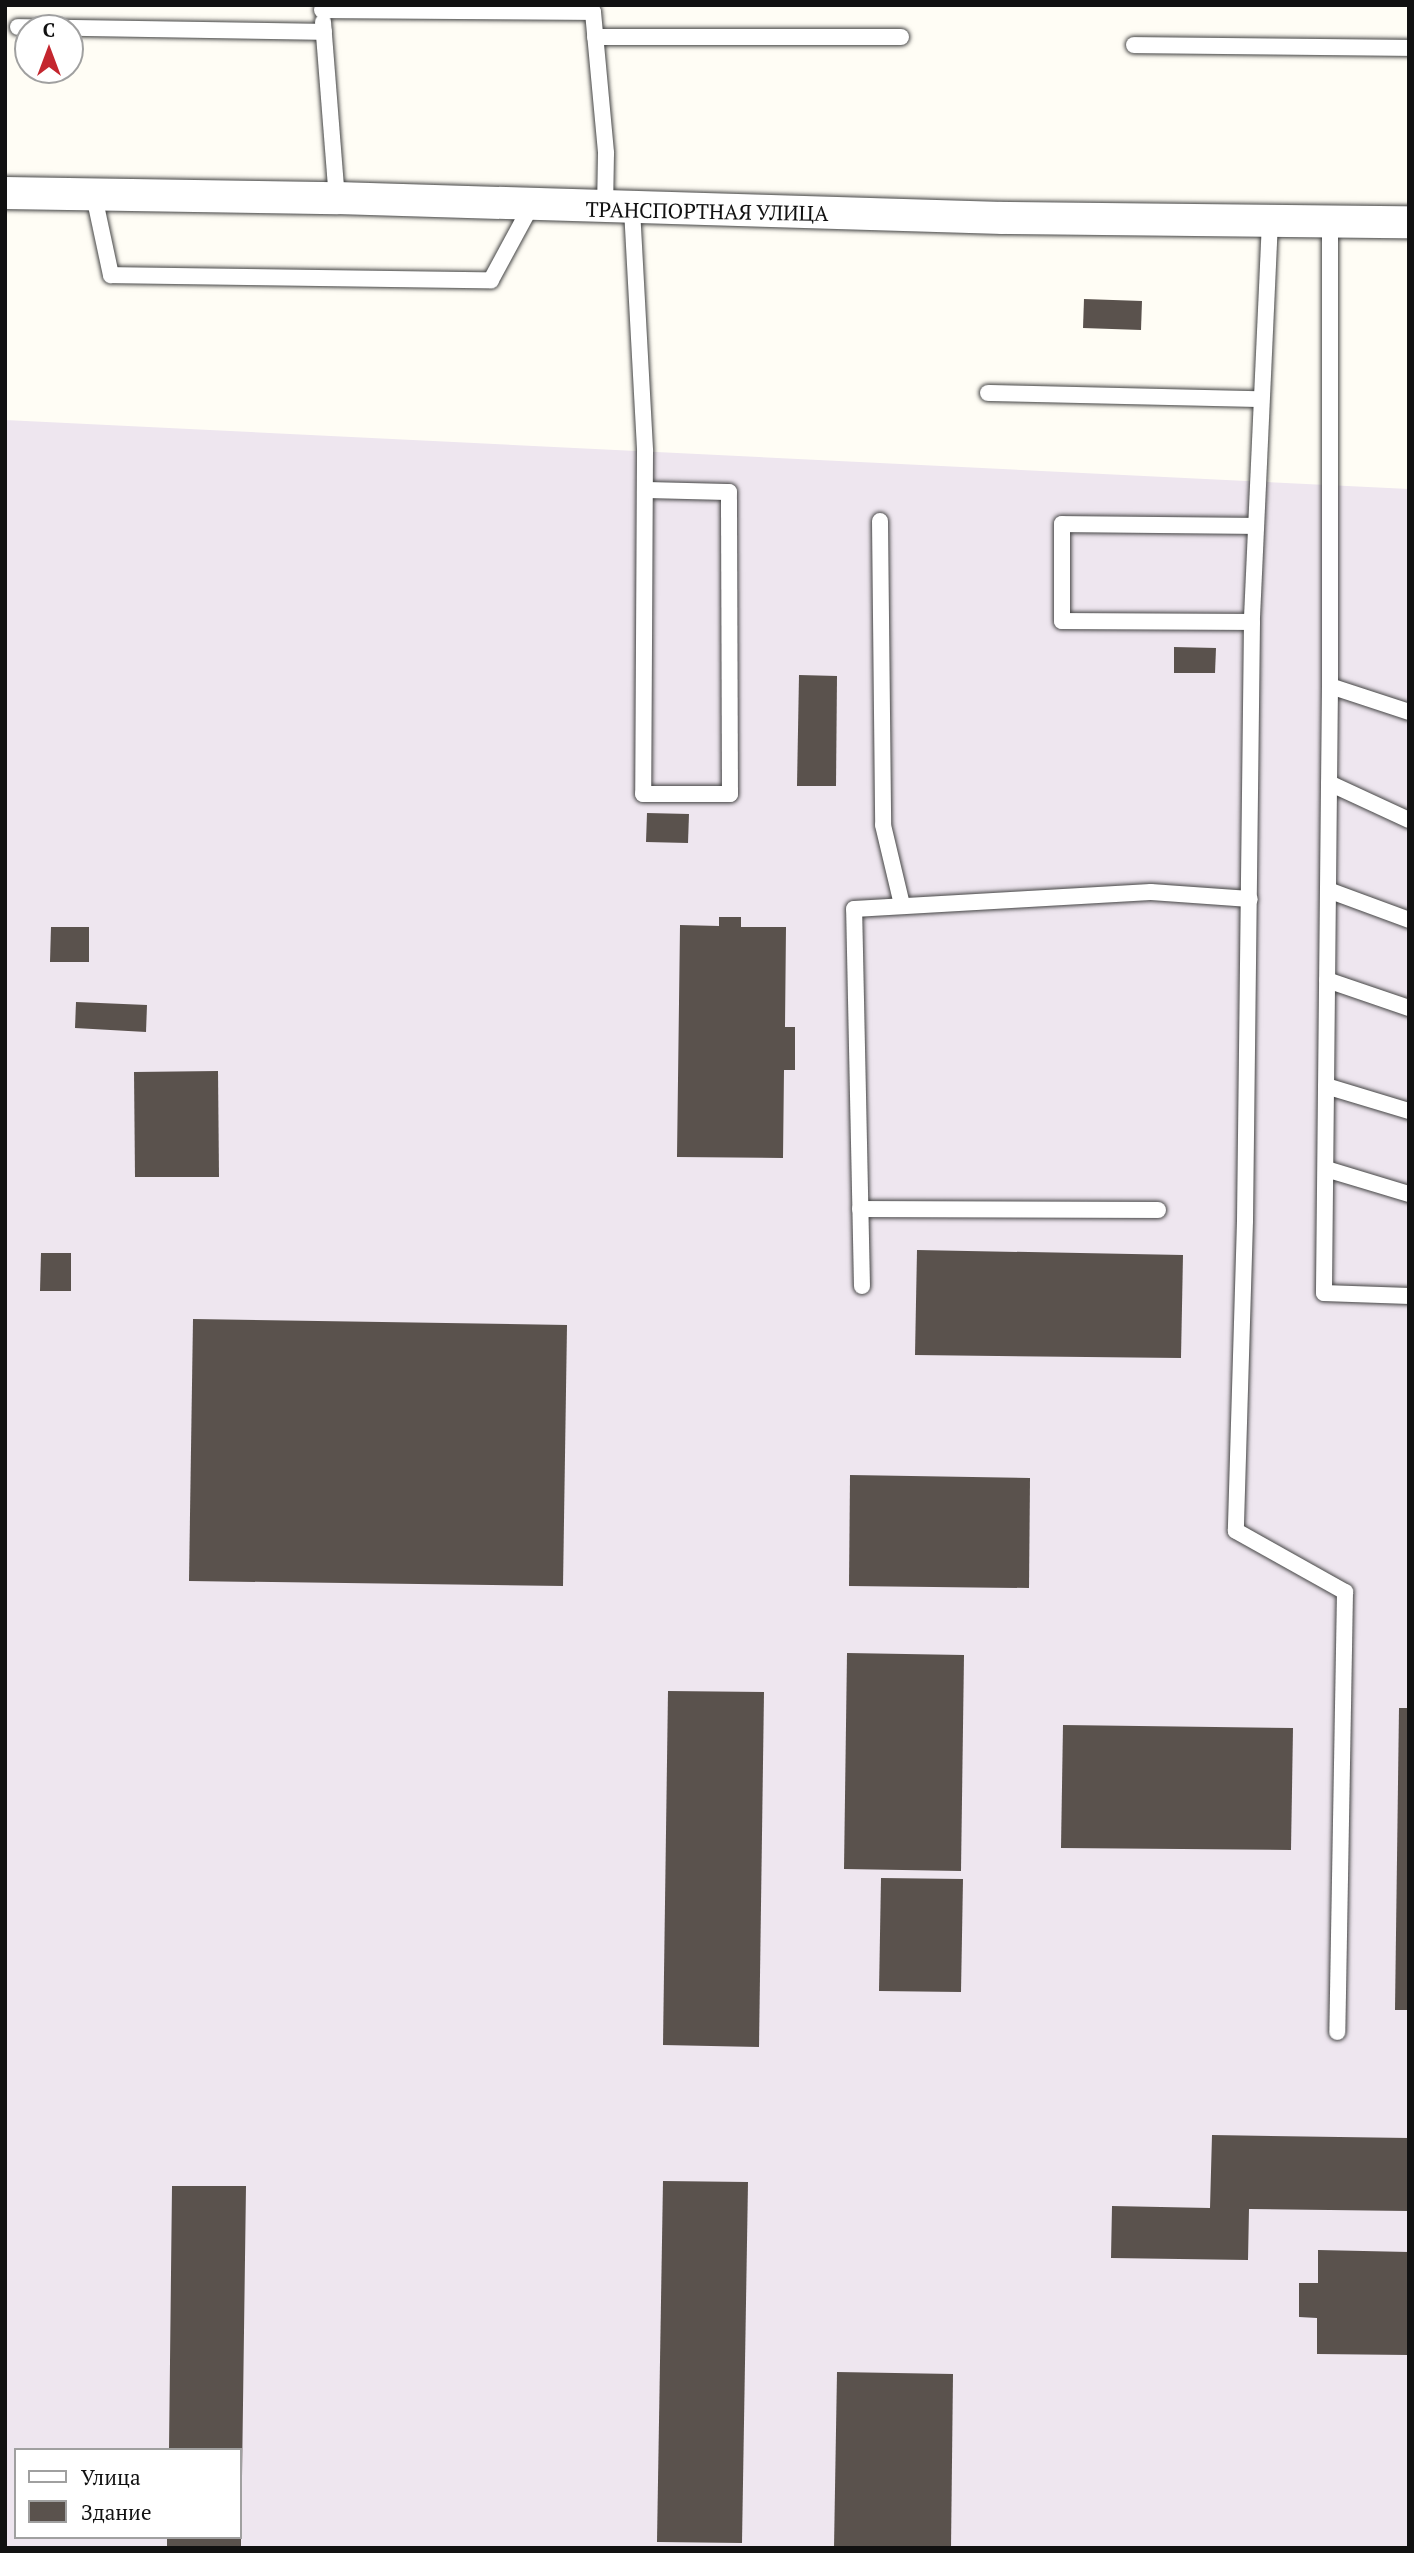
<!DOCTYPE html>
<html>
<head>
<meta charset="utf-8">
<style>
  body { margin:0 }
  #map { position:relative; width:1414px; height:2553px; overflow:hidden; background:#fffdf5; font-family:"PT Serif",serif }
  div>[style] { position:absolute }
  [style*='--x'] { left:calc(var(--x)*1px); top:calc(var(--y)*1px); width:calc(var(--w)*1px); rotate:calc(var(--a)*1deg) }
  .industrial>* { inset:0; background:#eee6ef }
  .building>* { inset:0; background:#5a524d }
  .roads { filter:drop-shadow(0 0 2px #444) drop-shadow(0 0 2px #444) }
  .lane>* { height:16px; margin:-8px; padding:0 8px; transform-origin:8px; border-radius:8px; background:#fff }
  .street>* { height:32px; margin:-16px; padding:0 16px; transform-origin:16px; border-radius:16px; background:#fff }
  span { translate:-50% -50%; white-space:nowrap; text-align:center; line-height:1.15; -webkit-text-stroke:7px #fff; paint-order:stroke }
  .street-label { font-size:21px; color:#111 }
  .frame { position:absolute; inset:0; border:7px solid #111; pointer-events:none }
  .legend { position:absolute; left:14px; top:2448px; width:228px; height:91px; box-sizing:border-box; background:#fff; border:2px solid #a0a0a0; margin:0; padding:9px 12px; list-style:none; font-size:21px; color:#111 }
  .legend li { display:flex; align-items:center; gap:14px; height:35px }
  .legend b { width:35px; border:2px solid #a0a0a0 }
  .north { position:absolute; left:14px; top:14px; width:70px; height:70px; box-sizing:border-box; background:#fff; border:2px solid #a0a0a0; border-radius:50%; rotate:0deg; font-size:19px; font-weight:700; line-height:28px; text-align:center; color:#111 }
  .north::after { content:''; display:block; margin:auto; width:24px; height:32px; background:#c4262e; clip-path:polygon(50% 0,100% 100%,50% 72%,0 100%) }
</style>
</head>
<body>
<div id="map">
  <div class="industrial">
    <div style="clip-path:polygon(evenodd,5px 420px,1409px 489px,1409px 2548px,5px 2548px,5px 420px,16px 2450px,240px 2450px,240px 2537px,16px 2537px,16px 2450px)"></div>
  </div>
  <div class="building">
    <div style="clip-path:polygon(1084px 299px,1142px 301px,1141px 330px,1083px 328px)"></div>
    <div style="clip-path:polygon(1174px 647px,1216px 648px,1215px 673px,1174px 673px)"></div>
    <div style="clip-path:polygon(799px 675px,837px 676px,836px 786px,797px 786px)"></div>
    <div style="clip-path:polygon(647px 813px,689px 814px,688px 843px,646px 842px)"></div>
    <div style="clip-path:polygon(719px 917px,741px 917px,741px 927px,786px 927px,785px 1027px,795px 1027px,795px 1070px,784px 1070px,783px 1158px,677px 1157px,680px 925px,719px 926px)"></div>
    <div style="clip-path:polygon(51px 927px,89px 927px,89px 962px,50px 962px)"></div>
    <div style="clip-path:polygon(76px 1002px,147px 1005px,146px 1032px,75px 1028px)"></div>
    <div style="clip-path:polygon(218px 1071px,219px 1177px,135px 1177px,134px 1072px)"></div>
    <div style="clip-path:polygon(917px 1250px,1183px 1255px,1181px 1358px,915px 1355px)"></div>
    <div style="clip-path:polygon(41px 1253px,71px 1253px,71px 1291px,40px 1291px)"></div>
    <div style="clip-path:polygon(193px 1319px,567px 1325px,563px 1586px,189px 1581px)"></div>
    <div style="clip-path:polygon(850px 1475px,1030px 1478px,1029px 1588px,849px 1586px)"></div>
    <div style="clip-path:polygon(847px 1653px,964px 1655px,961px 1871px,844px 1869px)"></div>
    <div style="clip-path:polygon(668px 1691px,764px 1692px,759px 2047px,663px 2045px)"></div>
    <div style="clip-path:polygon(1399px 1708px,1409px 1708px,1409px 2010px,1395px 2010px)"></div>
    <div style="clip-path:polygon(1063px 1725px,1293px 1728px,1291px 1850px,1061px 1848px)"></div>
    <div style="clip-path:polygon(881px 1878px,963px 1879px,961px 1992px,879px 1991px)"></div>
    <div style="clip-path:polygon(1212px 2135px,1409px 2138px,1409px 2211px,1249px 2209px,1248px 2260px,1111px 2258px,1112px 2206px,1210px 2208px)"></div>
    <div style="clip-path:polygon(663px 2181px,748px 2182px,742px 2543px,657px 2542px)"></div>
    <div style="clip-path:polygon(172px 2186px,246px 2186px,242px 2477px,240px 2450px,169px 2450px)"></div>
    <div style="clip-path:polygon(1318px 2250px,1409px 2252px,1409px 2355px,1317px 2354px,1317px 2318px,1299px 2317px,1299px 2283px,1318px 2283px)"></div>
    <div style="clip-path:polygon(837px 2372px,953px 2374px,951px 2548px,834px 2548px)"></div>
    <div style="clip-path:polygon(167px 2537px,241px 2537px,241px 2548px,167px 2548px)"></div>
  </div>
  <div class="roads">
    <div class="lane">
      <div style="--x:322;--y:10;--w:271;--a:0.4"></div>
      <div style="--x:593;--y:12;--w:142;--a:84.7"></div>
      <div style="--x:606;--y:153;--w:56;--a:91"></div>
      <div style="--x:323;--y:22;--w:177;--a:85.5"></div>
      <div style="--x:18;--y:27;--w:306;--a:0.9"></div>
      <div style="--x:595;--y:37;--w:306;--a:0"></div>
      <div style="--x:1134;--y:45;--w:275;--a:0.6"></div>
      <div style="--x:94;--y:196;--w:81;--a:77.9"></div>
      <div style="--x:111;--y:275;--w:380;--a:0.8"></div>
      <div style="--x:491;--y:280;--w:84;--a:-61.6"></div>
      <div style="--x:632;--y:209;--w:243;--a:86.9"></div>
      <div style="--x:645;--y:452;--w:342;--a:90.3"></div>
      <div style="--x:643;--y:794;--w:87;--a:0"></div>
      <div style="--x:730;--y:794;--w:302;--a:-90.2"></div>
      <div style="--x:729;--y:492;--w:84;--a:-178.6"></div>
      <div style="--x:1270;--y:221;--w:401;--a:92.6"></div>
      <div style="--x:1252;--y:622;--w:599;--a:90.67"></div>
      <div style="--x:1245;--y:1221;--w:310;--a:91.7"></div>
      <div style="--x:1236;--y:1531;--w:125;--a:29.2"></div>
      <div style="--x:1345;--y:1592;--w:440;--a:91"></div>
      <div style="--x:1330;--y:222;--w:464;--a:90"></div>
      <div style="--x:1330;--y:686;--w:607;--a:90.57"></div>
      <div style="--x:1324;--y:1293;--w:85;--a:2"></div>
      <div style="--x:988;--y:393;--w:273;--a:1.3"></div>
      <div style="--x:880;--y:521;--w:304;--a:89.4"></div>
      <div style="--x:883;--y:825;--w:82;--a:76.6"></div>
      <div style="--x:1252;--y:622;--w:190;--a:-179.7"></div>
      <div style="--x:1062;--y:621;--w:97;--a:-90"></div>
      <div style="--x:1062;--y:524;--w:193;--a:0.6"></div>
      <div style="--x:1330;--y:686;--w:83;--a:18.2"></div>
      <div style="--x:1329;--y:783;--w:88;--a:24.8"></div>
      <div style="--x:1328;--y:890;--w:86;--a:20.3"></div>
      <div style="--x:1327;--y:980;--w:87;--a:18.9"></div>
      <div style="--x:1326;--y:1086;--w:87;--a:16.8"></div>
      <div style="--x:1326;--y:1169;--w:87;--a:16.8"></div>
      <div style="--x:860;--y:1209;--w:298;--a:0.2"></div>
      <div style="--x:862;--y:1286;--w:377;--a:-91.2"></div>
      <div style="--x:854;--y:909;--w:297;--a:-3.3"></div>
      <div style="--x:1151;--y:892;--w:99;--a:4"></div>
    </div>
    <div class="street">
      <div style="--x:5;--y:193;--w:332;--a:0.9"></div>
      <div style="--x:337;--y:198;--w:666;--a:1.72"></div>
      <div style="--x:1003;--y:218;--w:406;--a:0.6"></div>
    </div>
  </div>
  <div class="street-label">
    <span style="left:707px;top:211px;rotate:1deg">ТРАНСПОРТНАЯ УЛИЦА</span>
  </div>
  <div class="frame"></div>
  <ul class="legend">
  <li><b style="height:9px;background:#fff"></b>Улица</li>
  <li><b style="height:19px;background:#5a524d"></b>Здание</li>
  </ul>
  <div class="north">С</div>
</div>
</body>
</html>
